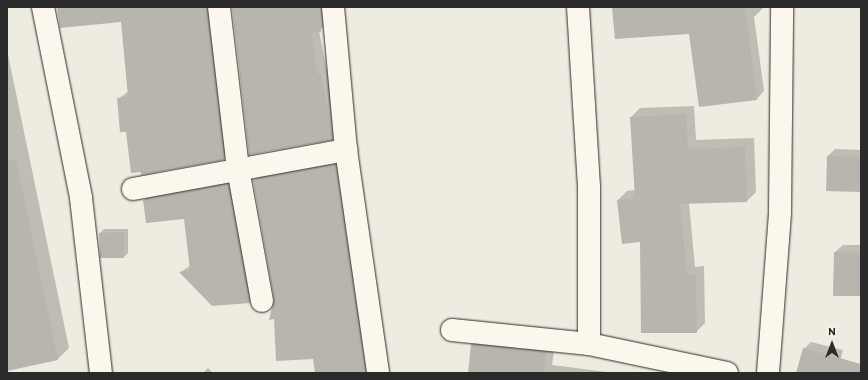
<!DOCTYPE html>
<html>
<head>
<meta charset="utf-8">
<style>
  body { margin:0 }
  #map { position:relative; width:868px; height:380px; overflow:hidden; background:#eeebe0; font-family:Itim,sans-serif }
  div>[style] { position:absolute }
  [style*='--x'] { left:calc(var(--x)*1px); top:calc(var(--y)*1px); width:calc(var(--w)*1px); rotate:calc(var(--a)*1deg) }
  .shadow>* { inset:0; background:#0003 }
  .building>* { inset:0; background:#b8b5ae }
  .roads { filter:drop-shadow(0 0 1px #2b2b2b) drop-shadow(0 0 1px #2b2b2b) }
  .minor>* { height:22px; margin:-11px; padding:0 11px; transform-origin:11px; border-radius:11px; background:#fbf7ec }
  span { translate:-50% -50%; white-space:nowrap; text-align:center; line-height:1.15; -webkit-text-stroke:3px #fbf7ec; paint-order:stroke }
  .frame { position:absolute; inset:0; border:8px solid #2b2b2b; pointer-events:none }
  .north { position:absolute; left:812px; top:324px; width:40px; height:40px; -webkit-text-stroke:3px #fbf7ec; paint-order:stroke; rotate:0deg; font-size:11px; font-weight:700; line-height:16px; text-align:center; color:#2b2b2b }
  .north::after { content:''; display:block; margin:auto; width:14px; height:18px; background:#2b2b2b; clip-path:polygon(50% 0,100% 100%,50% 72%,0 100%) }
</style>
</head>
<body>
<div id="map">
  <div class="shadow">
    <div style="clip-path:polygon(58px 7px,214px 7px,231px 151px,224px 159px,118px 99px,129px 91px,122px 21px)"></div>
    <div style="clip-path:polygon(233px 7px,325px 7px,328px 23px,319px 31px,339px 132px,332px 139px)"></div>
    <div style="clip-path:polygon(614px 7px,764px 7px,754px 17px,764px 91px,757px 99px,690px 33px)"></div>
    <div style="clip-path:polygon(7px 50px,69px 348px,58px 359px,7px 370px)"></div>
    <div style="clip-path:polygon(694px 106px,696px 140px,754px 138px,756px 192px,747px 201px,689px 203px,695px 267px,704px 266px,705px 323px,696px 332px,641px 241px,622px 243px,618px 200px,627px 191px,635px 190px,631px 117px,640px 108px)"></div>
    <div style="clip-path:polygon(835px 149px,861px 150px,861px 191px,828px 156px)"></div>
    <div style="clip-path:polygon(343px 158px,371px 373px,316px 373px,314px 358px,275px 299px,254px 180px,261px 173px)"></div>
    <div style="clip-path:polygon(235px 178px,256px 295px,249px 302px,181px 272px,191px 265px,185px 217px,144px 200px,151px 193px)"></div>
    <div style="clip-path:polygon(104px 229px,128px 229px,128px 253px,124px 257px,101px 257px,100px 233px)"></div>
    <div style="clip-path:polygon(843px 245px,861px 245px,861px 295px,835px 252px)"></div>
    <div style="clip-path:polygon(481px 336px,555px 344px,552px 365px,615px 373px,469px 373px,472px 345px)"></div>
    <div style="clip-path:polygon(811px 342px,843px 350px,837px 373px,797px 373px,804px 349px)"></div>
    <div style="clip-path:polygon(208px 368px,213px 373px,203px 373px)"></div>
  </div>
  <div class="building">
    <div style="clip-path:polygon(57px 7px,207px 7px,224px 160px,141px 175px,141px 172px,131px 173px,126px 132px,120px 132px,117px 98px,128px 97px,121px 22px,60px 28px)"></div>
    <div style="clip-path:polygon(232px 7px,318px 7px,321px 32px,312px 33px,317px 74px,321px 73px,333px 140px,249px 155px)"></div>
    <div style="clip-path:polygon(612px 7px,745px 7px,757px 100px,699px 107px,689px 34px,615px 39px)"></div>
    <div style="clip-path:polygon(686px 114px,688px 149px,745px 147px,747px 202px,680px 204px,687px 275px,696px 275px,697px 333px,641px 333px,640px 242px,622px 244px,617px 200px,635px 198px,630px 117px)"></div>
    <div style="clip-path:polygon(827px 156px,861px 157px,861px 192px,826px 191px)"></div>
    <div style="clip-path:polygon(16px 160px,58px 360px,7px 371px,7px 161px)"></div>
    <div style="clip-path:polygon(335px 165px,356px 307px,364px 373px,315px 373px,313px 359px,276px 361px,274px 319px,269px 320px,274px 299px,253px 180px)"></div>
    <div style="clip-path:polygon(228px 184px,250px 303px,212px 306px,179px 272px,190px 270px,184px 219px,146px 223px,143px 200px)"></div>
    <div style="clip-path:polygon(124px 232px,124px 258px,100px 258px,99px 233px)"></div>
    <div style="clip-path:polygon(834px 252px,861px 253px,861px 296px,833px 296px)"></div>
    <div style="clip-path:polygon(471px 344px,546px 352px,544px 373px,468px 373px)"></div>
    <div style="clip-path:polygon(803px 348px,861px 364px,861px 373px,796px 373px)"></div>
  </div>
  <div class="roads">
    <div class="minor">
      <div style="--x:43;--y:7;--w:195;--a:78.7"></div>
      <div style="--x:81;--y:198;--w:176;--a:83.5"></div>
      <div style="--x:219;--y:7;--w:163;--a:83.3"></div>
      <div style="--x:238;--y:169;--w:134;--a:79.7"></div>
      <div style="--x:333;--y:7;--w:144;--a:84.8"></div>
      <div style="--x:346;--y:150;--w:225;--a:81.8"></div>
      <div style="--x:578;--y:7;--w:180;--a:86.5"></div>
      <div style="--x:589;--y:187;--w:157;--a:90"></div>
      <div style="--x:589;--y:344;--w:141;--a:11.9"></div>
      <div style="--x:133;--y:189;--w:217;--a:-10.4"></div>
      <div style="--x:452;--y:330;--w:138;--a:5.8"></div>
      <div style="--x:768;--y:373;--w:161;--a:-85.7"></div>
      <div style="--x:780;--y:212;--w:205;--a:-89.4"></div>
    </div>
  </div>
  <div class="frame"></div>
  <div class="north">N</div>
</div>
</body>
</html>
